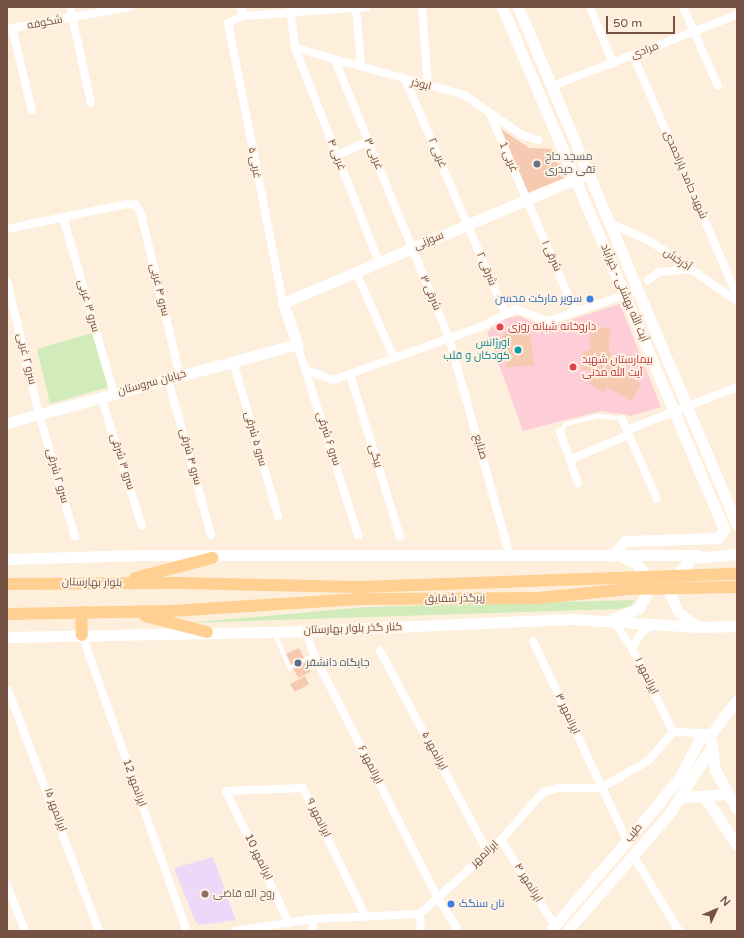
<!DOCTYPE html>
<html>
<head>
<meta charset="utf-8">
<style>
  body { margin:0 }
  #map { position:relative; width:744px; height:938px; overflow:hidden; background:#feefdc; font-family:"Varela Round",Cairo,sans-serif }
  div>[style] { position:absolute }
  [style*='--x'] { left:calc(var(--x)*1px); top:calc(var(--y)*1px); width:calc(var(--w)*1px); rotate:calc(var(--a)*1deg) }
  .education>* { inset:0; background:#ecd9fa }
  .medical>* { inset:0; background:#fdced7 }
  .green>* { inset:0; background:#d1ecba }
  .building>* { inset:0; background:#f6c9b1 }
  .lane>* { height:4px; margin:-2px; padding:0 2px; transform-origin:2px; border-radius:2px; background:#fff }
  .street>* { height:8px; margin:-4px; padding:0 4px; transform-origin:4px; border-radius:4px; background:#fff }
  .secondary>* { height:11px; margin:-5.5px; padding:0 5.5px; transform-origin:5.5px; border-radius:5.5px; background:#fff }
  .primary>* { height:12px; margin:-6px; padding:0 6px; transform-origin:6px; border-radius:6px; background:#ffd092 }
  .dots>* { width:11px; height:11px; translate:-50% -50%; box-sizing:border-box; border:2px solid #fff3e4; border-radius:50% }
  span { translate:-50% -50%; white-space:nowrap; text-align:center; line-height:1.15; -webkit-text-stroke:3.5px #fff3e4; paint-order:stroke }
  .street-label { font-size:11px; color:#755243 }
  .worship-label { font-size:11px; color:#5b616d }
  .left { translate:0 -50%; text-align:left }
  .shop-label { font-size:11px; color:#366cbe }
  .right { translate:-100% -50%; text-align:right }
  .health-label { font-size:11px; color:#be3a42 }
  .culture-label { font-size:11px; color:#0d838f }
  .service-label { font-size:11px; color:#4e5e75 }
  .education-label { font-size:11px; color:#785e54 }
  .frame { position:absolute; inset:0; border:8px solid #755243; pointer-events:none }
  .north { position:absolute; left:696px; top:890px; width:40px; height:40px; -webkit-text-stroke:3px #fff3e4; paint-order:stroke; rotate:46deg; font-size:11px; font-weight:700; line-height:16px; text-align:center; color:#755243 }
  .north::after { content:''; display:block; margin:auto; width:14px; height:18px; background:#755243; clip-path:polygon(50% 0,100% 100%,50% 72%,0 100%) }
  .scale { position:absolute; left:606px; top:16px; width:69px; height:18px; box-sizing:border-box; border:2px solid #755243; border-top:0; padding-left:5px; font-size:12px; line-height:14px; white-space:nowrap; color:#755243; -webkit-text-stroke:3px #fff3e4; paint-order:stroke }
</style>
</head>
<body>
<div id="map">
  <div class="education">
    <div style="clip-path:polygon(213px 857px,236px 920px,200px 925px,195px 921px,174px 868px)"></div>
  </div>
  <div class="medical">
    <div style="clip-path:polygon(620px 304px,661px 407px,631px 416px,601px 411px,523px 431px,487px 332px,503px 319px,519px 316px,545px 328px)"></div>
  </div>
  <div class="green">
    <div style="clip-path:polygon(92px 333px,108px 387px,50px 404px,37px 349px)"></div>
    <div style="clip-path:polygon(634px 600px,632px 606px,618px 609px,184px 623px,367px 607px)"></div>
  </div>
  <div class="building">
    <div style="clip-path:polygon(501px 129px,529px 148px,552px 149px,565px 178px,527px 193px)"></div>
    <div style="clip-path:polygon(590px 327px,610px 328px,609px 351px,620px 364px,617px 369px,642px 384px,631px 401px,607px 387px,604px 392px,589px 384px,593px 378px,589px 370px,581px 370px,582px 351px,590px 351px)"></div>
    <div style="clip-path:polygon(530px 331px,534px 365px,506px 368px,502px 335px)"></div>
    <div style="clip-path:polygon(299px 648px,311px 672px,298px 678px,286px 654px)"></div>
    <div style="clip-path:polygon(305px 676px,309px 684px,295px 692px,290px 684px)"></div>
  </div>
  <div class="lane">
    <div style="--x:560;--y:432;--w:10;--a:-53"></div>
    <div style="--x:566;--y:424;--w:34;--a:-14"></div>
    <div style="--x:599;--y:416;--w:23;--a:7"></div>
    <div style="--x:274;--y:632;--w:39;--a:67"></div>
    <div style="--x:289;--y:668;--w:28;--a:-27"></div>
  </div>
  <div class="street">
    <div style="--x:70;--y:7;--w:98;--a:77.7"></div>
    <div style="--x:241;--y:7;--w:9;--a:77"></div>
    <div style="--x:290;--y:7;--w:41;--a:83"></div>
    <div style="--x:295;--y:48;--w:230;--a:68.6"></div>
    <div style="--x:356;--y:7;--w:60;--a:85.2"></div>
    <div style="--x:422;--y:7;--w:80;--a:85.7"></div>
    <div style="--x:590;--y:7;--w:61;--a:67.7"></div>
    <div style="--x:683;--y:7;--w:86;--a:66.1"></div>
    <div style="--x:12;--y:28;--w:85;--a:76.5"></div>
    <div style="--x:7;--y:29;--w:124;--a:-10.2"></div>
    <div style="--x:295;--y:48;--w:175;--a:15.5"></div>
    <div style="--x:464;--y:95;--w:70;--a:34.6"></div>
    <div style="--x:522;--y:135;--w:17;--a:17"></div>
    <div style="--x:633;--y:55;--w:262;--a:66.6"></div>
    <div style="--x:335;--y:60;--w:300;--a:67.7"></div>
    <div style="--x:449;--y:338;--w:227;--a:74.4"></div>
    <div style="--x:406;--y:81;--w:252;--a:66.9"></div>
    <div style="--x:552;--y:86;--w:198;--a:-21"></div>
    <div style="--x:490;--y:114;--w:215;--a:66.7"></div>
    <div style="--x:336;--y:156;--w:35;--a:-25"></div>
    <div style="--x:63;--y:217;--w:184;--a:73.9"></div>
    <div style="--x:614;--y:225;--w:39;--a:24"></div>
    <div style="--x:650;--y:241;--w:106;--a:34.6"></div>
    <div style="--x:7;--y:229;--w:123;--a:-11.8"></div>
    <div style="--x:127;--y:204;--w:9;--a:6"></div>
    <div style="--x:136;--y:205;--w:10;--a:61"></div>
    <div style="--x:141;--y:214;--w:167;--a:76.5"></div>
    <div style="--x:356;--y:272;--w:92;--a:66.2"></div>
    <div style="--x:648;--y:280;--w:14;--a:-36"></div>
    <div style="--x:659;--y:272;--w:32;--a:-5"></div>
    <div style="--x:7;--y:281;--w:137;--a:76.5"></div>
    <div style="--x:39;--y:414;--w:128;--a:73.7"></div>
    <div style="--x:283;--y:303;--w:285;--a:-101.1"></div>
    <div style="--x:228;--y:23;--w:17;--a:-25"></div>
    <div style="--x:243;--y:16;--w:124;--a:-4.2"></div>
    <div style="--x:297;--y:344;--w:201;--a:72.3"></div>
    <div style="--x:233;--y:361;--w:161;--a:73.8"></div>
    <div style="--x:306;--y:370;--w:29;--a:20"></div>
    <div style="--x:333;--y:380;--w:156;--a:-19.8"></div>
    <div style="--x:480;--y:327;--w:40;--a:-26.6"></div>
    <div style="--x:516;--y:309;--w:34;--a:21"></div>
    <div style="--x:548;--y:321;--w:97;--a:-18.6"></div>
    <div style="--x:350;--y:374;--w:170;--a:72.9"></div>
    <div style="--x:168;--y:379;--w:162;--a:74.6"></div>
    <div style="--x:101;--y:397;--w:135;--a:72.4"></div>
    <div style="--x:622;--y:419;--w:87;--a:66.4"></div>
    <div style="--x:627;--y:430;--w:118;--a:-21.4"></div>
    <div style="--x:560;--y:432;--w:54;--a:70.6"></div>
    <div style="--x:571;--y:459;--w:63;--a:-22.5"></div>
    <div style="--x:614;--y:622;--w:32;--a:55"></div>
    <div style="--x:632;--y:648;--w:93;--a:64"></div>
    <div style="--x:306;--y:631;--w:25;--a:72"></div>
    <div style="--x:314;--y:655;--w:273;--a:63"></div>
    <div style="--x:438;--y:898;--w:39;--a:58"></div>
    <div style="--x:82;--y:635;--w:314;--a:70.5"></div>
    <div style="--x:533;--y:641;--w:221;--a:64.8"></div>
    <div style="--x:632;--y:648;--w:19;--a:-58"></div>
    <div style="--x:642;--y:632;--w:14;--a:-34"></div>
    <div style="--x:380;--y:651;--w:228;--a:61.8"></div>
    <div style="--x:8;--y:690;--w:258;--a:69.3"></div>
    <div style="--x:501;--y:840;--w:102;--a:57.9"></div>
    <div style="--x:633;--y:855;--w:89;--a:58.8"></div>
    <div style="--x:7;--y:885;--w:49;--a:68.6"></div>
    <div style="--x:420;--y:914;--w:17;--a:87"></div>
    <div style="--x:312;--y:919;--w:12;--a:85"></div>
    <div style="--x:289;--y:923;--w:146;--a:-115.5"></div>
    <div style="--x:226;--y:791;--w:77;--a:-2.2"></div>
    <div style="--x:303;--y:788;--w:144;--a:64"></div>
    <div style="--x:235;--y:931;--w:78;--a:-8.9"></div>
    <div style="--x:312;--y:919;--w:108;--a:-2.7"></div>
    <div style="--x:420;--y:914;--w:110;--a:-42.4"></div>
    <div style="--x:501;--y:840;--w:64;--a:-48.8"></div>
    <div style="--x:543;--y:792;--w:16;--a:-15"></div>
    <div style="--x:558;--y:788;--w:43;--a:0"></div>
    <div style="--x:601;--y:788;--w:54;--a:-29.9"></div>
    <div style="--x:648;--y:761;--w:38;--a:-49"></div>
    <div style="--x:673;--y:732;--w:38;--a:2"></div>
  </div>
  <div class="secondary">
    <div style="--x:502;--y:7;--w:567;--a:66.96"></div>
    <div style="--x:724;--y:529;--w:11;--a:124"></div>
    <div style="--x:718;--y:538;--w:93;--a:178.2"></div>
    <div style="--x:625;--y:541;--w:20;--a:131"></div>
    <div style="--x:518;--y:7;--w:562;--a:67.08"></div>
    <div style="--x:7;--y:423;--w:301;--a:-15.2"></div>
    <div style="--x:297;--y:344;--w:43;--a:-108.9"></div>
    <div style="--x:283;--y:303;--w:333;--a:-23"></div>
    <div style="--x:737;--y:554;--w:45;--a:174.9"></div>
    <div style="--x:692;--y:558;--w:23;--a:133"></div>
    <div style="--x:676;--y:575;--w:21;--a:104"></div>
    <div style="--x:671;--y:595;--w:18;--a:68"></div>
    <div style="--x:678;--y:612;--w:25;--a:37"></div>
    <div style="--x:698;--y:627;--w:39;--a:-1"></div>
    <div style="--x:7;--y:559;--w:134;--a:-1.7"></div>
    <div style="--x:141;--y:555;--w:556;--a:0"></div>
    <div style="--x:612;--y:619;--w:29;--a:-22"></div>
    <div style="--x:639;--y:608;--w:15;--a:-62"></div>
    <div style="--x:646;--y:595;--w:22;--a:-95"></div>
    <div style="--x:644;--y:573;--w:13;--a:-129"></div>
    <div style="--x:636;--y:563;--w:13;--a:-157"></div>
    <div style="--x:7;--y:637;--w:299;--a:-1.1"></div>
    <div style="--x:306;--y:631;--w:266;--a:-2.6"></div>
    <div style="--x:572;--y:619;--w:126;--a:3.6"></div>
    <div style="--x:712;--y:743;--w:27;--a:84"></div>
    <div style="--x:715;--y:770;--w:45;--a:60.6"></div>
    <div style="--x:704;--y:796;--w:59;--a:56"></div>
    <div style="--x:682;--y:797;--w:46;--a:-3.7"></div>
    <div style="--x:550;--y:931;--w:167;--a:-49.6"></div>
    <div style="--x:658;--y:804;--w:35;--a:-51"></div>
    <div style="--x:680;--y:777;--w:42;--a:-62.8"></div>
    <div style="--x:699;--y:740;--w:15;--a:-28"></div>
    <div style="--x:712;--y:733;--w:41;--a:-52.9"></div>
    <div style="--x:567;--y:931;--w:155;--a:-48.9"></div>
    <div style="--x:669;--y:814;--w:80;--a:-57.7"></div>
  </div>
  <div class="primary">
    <div style="--x:135;--y:578;--w:80;--a:-14.6"></div>
    <div style="--x:7;--y:584;--w:171;--a:-0.3"></div>
    <div style="--x:178;--y:583;--w:181;--a:1.3"></div>
    <div style="--x:359;--y:587;--w:378;--a:-2"></div>
    <div style="--x:81;--y:612;--w:23;--a:88"></div>
    <div style="--x:7;--y:614;--w:165;--a:-1"></div>
    <div style="--x:172;--y:611;--w:187;--a:-3.7"></div>
    <div style="--x:359;--y:599;--w:179;--a:-0.3"></div>
    <div style="--x:538;--y:598;--w:92;--a:-5.6"></div>
    <div style="--x:630;--y:589;--w:107;--a:-1.1"></div>
    <div style="--x:145;--y:616;--w:64;--a:14.5"></div>
  </div>
  <div class="dots">
    <div style="left:537px;top:164px;background:#6b7280"></div>
    <div style="left:590px;top:299px;background:#3f7fe0"></div>
    <div style="left:500px;top:327px;background:#e0444e"></div>
    <div style="left:518px;top:350px;background:#0f9aa8"></div>
    <div style="left:573px;top:367px;background:#e0444e"></div>
    <div style="left:298px;top:663px;background:#5c6f8a"></div>
    <div style="left:205px;top:894px;background:#8d6e63"></div>
    <div style="left:451px;top:904px;background:#3f7fe0"></div>
  </div>
  <div class="street-label">
    <span style="left:45px;top:23px;rotate:-10deg">شکوفه</span>
    <span style="left:645px;top:51px;rotate:-21deg">مرادی</span>
    <span style="left:421px;top:85px;rotate:14deg">ابوذر</span>
    <span style="left:437px;top:153px;rotate:67deg">غربی ۲</span>
    <span style="left:373px;top:154px;rotate:68deg">غربی ۳</span>
    <span style="left:336px;top:155px;rotate:69deg">غربی ۴</span>
    <span style="left:508px;top:157px;rotate:67deg">غربی 1</span>
    <span style="left:254px;top:163px;rotate:79deg">غربی ۵</span>
    <span style="left:685px;top:175px;rotate:67deg">شهید حامد یاراحمدی</span>
    <span style="left:429px;top:241px;rotate:-23deg">سوزنی</span>
    <span style="left:551px;top:256px;rotate:66deg">شرقی ۱</span>
    <span style="left:677px;top:260px;rotate:34deg">آذرخش</span>
    <span style="left:486px;top:269px;rotate:67deg">شرقی ۲</span>
    <span style="left:159px;top:290px;rotate:77deg">سرو ۴ غربی</span>
    <span style="left:430px;top:293px;rotate:67deg">شرقی ۳</span>
    <span style="left:624px;top:293px;rotate:67deg">آیت الله بهشتی - خیرآباد</span>
    <span style="left:88px;top:306px;rotate:74deg">سرو ۳ غربی</span>
    <span style="left:26px;top:359px;rotate:76deg">سرو ۲ غربی</span>
    <span style="left:152px;top:383px;rotate:-15deg">خیابان سروستان</span>
    <span style="left:255px;top:439px;rotate:74deg">سرو ۵ شرقی</span>
    <span style="left:328px;top:439px;rotate:72deg">سرو ۶ شرقی</span>
    <span style="left:480px;top:447px;rotate:74deg">صنایع</span>
    <span style="left:375px;top:456px;rotate:73deg">بیگی</span>
    <span style="left:190px;top:457px;rotate:75deg">سرو ۴ شرقی</span>
    <span style="left:122px;top:462px;rotate:72deg">سرو ۳ شرقی</span>
    <span style="left:57px;top:476px;rotate:74deg">سرو ۲ شرقی</span>
    <span style="left:92px;top:583px;rotate:1deg">بلوار بهارستان</span>
    <span style="left:455px;top:599px;rotate:-1deg">زیرگذر شقایق</span>
    <span style="left:353px;top:629px;rotate:-2deg">کنار گذر بلوار بهارستان</span>
    <span style="left:646px;top:676px;rotate:64deg">ایرانمهر ۱</span>
    <span style="left:567px;top:714px;rotate:65deg">ایرانمهر ۳</span>
    <span style="left:434px;top:751px;rotate:62deg">ایرانمهر ۵</span>
    <span style="left:370px;top:765px;rotate:63deg">ایرانمهر ۶</span>
    <span style="left:134px;top:783px;rotate:70deg">ایرانمهر 12</span>
    <span style="left:55px;top:810px;rotate:70deg">ایرانمهر ۱۵</span>
    <span style="left:318px;top:818px;rotate:64deg">ایرانمهر ۹</span>
    <span style="left:634px;top:833px;rotate:-50deg">طیب</span>
    <span style="left:485px;top:854px;rotate:-43deg">ایرانمهر</span>
    <span style="left:258px;top:857px;rotate:64deg">ایرانمهر 10</span>
    <span style="left:528px;top:883px;rotate:58deg">ایرانمهر ۴</span>
  </div>
  <div class="worship-label">
    <span class="left" style="left:545px;top:164px">مسجد حاج<br>تقی حیدری</span>
  </div>
  <div class="shop-label">
    <span class="right" style="left:582px;top:299px">سوپر مارکت محسن</span>
    <span class="left" style="left:459px;top:904px">نان سنگک</span>
  </div>
  <div class="health-label">
    <span class="left" style="left:508px;top:327px">داروخانه شبانه روزی</span>
    <span class="left" style="left:582px;top:367px">بیمارستان شهید<br>آیت الله مدنی</span>
  </div>
  <div class="culture-label">
    <span class="right" style="left:510px;top:350px">اورژانس<br>کودکان و قلب</span>
  </div>
  <div class="service-label">
    <span class="left" style="left:306px;top:663px">جایگاه دانشفر</span>
  </div>
  <div class="education-label">
    <span class="left" style="left:213px;top:894px">روح اله قاضی</span>
  </div>
  <div class="frame"></div>
  <div class="north">N</div>
  <div class="scale">50 m</div>
</div>
</body>
</html>
